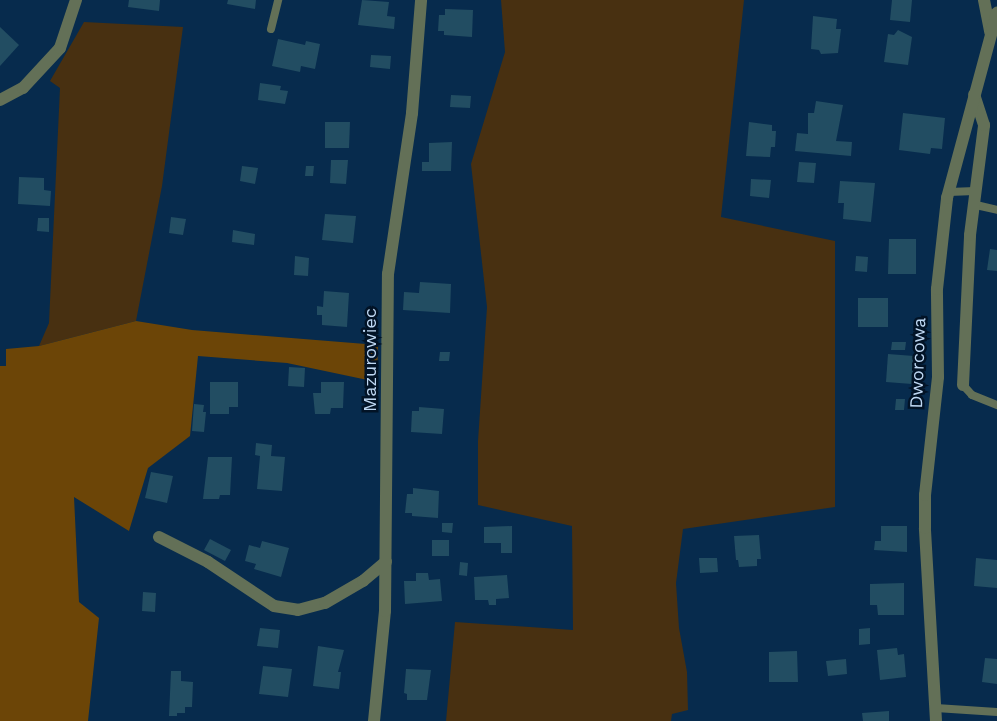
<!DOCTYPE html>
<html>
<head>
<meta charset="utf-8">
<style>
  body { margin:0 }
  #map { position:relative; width:997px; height:721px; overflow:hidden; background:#072b4d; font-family:"Work Sans",sans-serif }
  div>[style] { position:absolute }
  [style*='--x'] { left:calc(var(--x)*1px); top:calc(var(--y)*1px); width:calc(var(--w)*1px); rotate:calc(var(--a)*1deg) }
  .green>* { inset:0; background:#483011 }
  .forest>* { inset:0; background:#6c4507 }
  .building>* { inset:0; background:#224d62 }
  .lane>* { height:8px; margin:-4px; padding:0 4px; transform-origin:4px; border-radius:4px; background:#637057 }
  .street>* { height:12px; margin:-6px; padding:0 6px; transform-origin:6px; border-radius:6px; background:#637057 }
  span { translate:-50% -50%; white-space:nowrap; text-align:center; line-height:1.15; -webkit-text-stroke:5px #021326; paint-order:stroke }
  .street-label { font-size:18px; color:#bfd8f3 }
</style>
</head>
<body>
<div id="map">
  <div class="green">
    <div style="clip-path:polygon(501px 0,744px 0,721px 217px,835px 241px,835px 507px,683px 529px,676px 583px,679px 628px,687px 672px,688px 710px,672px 714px,671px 721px,446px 721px,455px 622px,573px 630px,572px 526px,478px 505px,478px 441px,487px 307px,471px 164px,505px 52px)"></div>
    <div style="clip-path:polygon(84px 22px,183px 27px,162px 186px,136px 321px,39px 346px,49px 323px,60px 88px,50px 81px)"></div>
  </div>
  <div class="forest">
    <div style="clip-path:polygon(136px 321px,192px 330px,378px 345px,377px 382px,287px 363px,198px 356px,190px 436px,148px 468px,129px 531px,74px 497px,79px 602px,99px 618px,88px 721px,0 721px,0 366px,6px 366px,6px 349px,39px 346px)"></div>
  </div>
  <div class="building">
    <div style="clip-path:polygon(129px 0,160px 0,159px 11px,128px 7px)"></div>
    <div style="clip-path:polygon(228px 0,256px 0,255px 9px,227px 4px)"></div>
    <div style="clip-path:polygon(362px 0,389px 2px,387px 16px,395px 17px,394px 29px,358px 25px)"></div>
    <div style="clip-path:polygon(892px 0,912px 0,910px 22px,890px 20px)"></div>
    <div style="clip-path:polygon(445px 9px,473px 10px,472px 37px,444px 35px,444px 31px,438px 31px,439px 15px,445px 15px)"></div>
    <div style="clip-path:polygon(813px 16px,837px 19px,836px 29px,841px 29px,838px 53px,821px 54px,819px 50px,811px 49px)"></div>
    <div style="clip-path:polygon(0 27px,19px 45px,0 66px)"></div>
    <div style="clip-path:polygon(898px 30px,912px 37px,908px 65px,884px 62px,888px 34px,894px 35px)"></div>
    <div style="clip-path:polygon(278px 39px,305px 45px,306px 41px,320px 44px,315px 69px,301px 66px,300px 72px,272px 66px)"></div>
    <div style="clip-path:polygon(371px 55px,391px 56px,390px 69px,370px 67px)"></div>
    <div style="clip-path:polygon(260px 83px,281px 86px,280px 90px,288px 91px,285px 104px,258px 100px)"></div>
    <div style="clip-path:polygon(451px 95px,471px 96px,470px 108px,450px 107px)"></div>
    <div style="clip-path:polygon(816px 101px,843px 105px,836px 141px,852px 142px,851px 156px,795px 151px,797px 133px,808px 134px,808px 113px,814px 113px)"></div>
    <div style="clip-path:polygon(903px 113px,945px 118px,942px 149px,931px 148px,930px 154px,899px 150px)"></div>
    <div style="clip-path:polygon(325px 122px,350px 122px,349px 148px,325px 148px)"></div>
    <div style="clip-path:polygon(749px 122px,772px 125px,772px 131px,776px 131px,775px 147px,771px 147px,770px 157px,746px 156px)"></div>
    <div style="clip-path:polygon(452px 142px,451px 171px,422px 171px,422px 162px,429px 162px,429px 143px)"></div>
    <div style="clip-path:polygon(331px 160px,348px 160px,346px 184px,330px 183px)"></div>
    <div style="clip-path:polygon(799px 162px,816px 163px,814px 183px,797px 182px)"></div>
    <div style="clip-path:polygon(242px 166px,258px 168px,255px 184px,240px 181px)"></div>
    <div style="clip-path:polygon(306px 166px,314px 166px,313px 176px,305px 176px)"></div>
    <div style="clip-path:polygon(19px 177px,44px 178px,44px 190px,51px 191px,50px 206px,18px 204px)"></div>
    <div style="clip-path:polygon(751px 179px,771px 180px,769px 198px,750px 196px)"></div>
    <div style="clip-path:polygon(840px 181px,875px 183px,871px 222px,843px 219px,844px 203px,838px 203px)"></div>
    <div style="clip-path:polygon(325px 214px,356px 216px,353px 243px,322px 240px)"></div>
    <div style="clip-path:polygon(171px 217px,186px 219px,183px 235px,169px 233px)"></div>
    <div style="clip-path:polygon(38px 218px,49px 218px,49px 232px,37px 231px)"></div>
    <div style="clip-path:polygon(233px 230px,255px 234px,254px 245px,232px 242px)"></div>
    <div style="clip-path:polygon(889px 239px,916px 239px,916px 274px,888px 274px)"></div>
    <div style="clip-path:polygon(990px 249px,997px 250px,997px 271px,987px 270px)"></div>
    <div style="clip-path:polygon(295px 256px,309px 258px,308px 276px,294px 275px)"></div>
    <div style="clip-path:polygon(856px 256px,868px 257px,867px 272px,855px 271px)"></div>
    <div style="clip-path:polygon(420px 282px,451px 284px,450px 313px,403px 310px,404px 292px,419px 293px)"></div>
    <div style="clip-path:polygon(324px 291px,349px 293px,347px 327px,322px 325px,322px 315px,317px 315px,317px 306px,323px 307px)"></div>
    <div style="clip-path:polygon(858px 298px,888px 298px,888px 327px,858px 327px)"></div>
    <div style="clip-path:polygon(892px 342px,906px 342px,905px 350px,891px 350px)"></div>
    <div style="clip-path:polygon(440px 352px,450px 352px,449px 361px,439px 361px)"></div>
    <div style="clip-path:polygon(888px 354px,914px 356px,912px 384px,886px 382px)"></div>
    <div style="clip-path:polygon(289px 367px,305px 368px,304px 387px,288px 386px)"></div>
    <div style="clip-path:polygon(210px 382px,238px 382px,238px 407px,229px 407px,229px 414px,210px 414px)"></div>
    <div style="clip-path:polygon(321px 382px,344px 382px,343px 408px,331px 408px,330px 414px,315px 414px,313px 393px,321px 393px)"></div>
    <div style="clip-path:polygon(896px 399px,905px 399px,904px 410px,895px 410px)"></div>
    <div style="clip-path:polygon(194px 404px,204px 405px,203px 412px,206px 412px,204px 432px,192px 431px)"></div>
    <div style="clip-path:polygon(419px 407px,444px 409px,442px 434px,411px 432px,412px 411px,419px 411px)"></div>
    <div style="clip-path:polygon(256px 443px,272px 445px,271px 456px,285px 457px,282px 491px,257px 489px,260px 456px,255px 455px)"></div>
    <div style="clip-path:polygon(208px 457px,232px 457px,230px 495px,220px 495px,219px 499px,203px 499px)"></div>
    <div style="clip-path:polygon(151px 472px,173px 476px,167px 503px,145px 498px)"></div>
    <div style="clip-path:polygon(413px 488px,439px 491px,438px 518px,412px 516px,412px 513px,405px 513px,407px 494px,413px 494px)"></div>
    <div style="clip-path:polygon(442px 523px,453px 523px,452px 533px,442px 532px)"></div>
    <div style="clip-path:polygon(512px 526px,512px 553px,501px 553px,501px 543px,484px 543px,484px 527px)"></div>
    <div style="clip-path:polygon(881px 526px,907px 526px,907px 552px,874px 550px,875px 541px,881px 541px)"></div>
    <div style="clip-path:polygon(759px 535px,761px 559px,757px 559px,757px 566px,739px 567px,738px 560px,736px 560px,734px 536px)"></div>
    <div style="clip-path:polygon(210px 539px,231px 550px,225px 561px,204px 550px)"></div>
    <div style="clip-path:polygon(432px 540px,449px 540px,449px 556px,432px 556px)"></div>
    <div style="clip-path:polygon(262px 541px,289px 548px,281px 577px,254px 569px,256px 564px,245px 561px,249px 545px,260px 548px)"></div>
    <div style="clip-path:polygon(699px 558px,717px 558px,718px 572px,700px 573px)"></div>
    <div style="clip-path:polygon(976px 558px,997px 560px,997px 588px,974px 586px)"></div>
    <div style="clip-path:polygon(460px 562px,468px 563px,467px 576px,459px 575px)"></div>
    <div style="clip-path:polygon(416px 573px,428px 573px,429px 580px,440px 579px,442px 601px,405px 604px,404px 581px,416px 581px)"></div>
    <div style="clip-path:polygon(507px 575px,509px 598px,496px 599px,496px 605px,489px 605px,488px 600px,475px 600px,474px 577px)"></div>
    <div style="clip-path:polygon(904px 583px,904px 615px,878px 615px,877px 605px,870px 605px,870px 584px)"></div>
    <div style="clip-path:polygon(143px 592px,156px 593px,155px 612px,142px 611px)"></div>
    <div style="clip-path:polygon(260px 628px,280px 630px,278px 648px,257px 646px)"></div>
    <div style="clip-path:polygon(870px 628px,870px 644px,859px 645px,859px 629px)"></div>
    <div style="clip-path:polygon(318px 646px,344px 650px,338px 672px,341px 672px,339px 689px,313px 686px)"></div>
    <div style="clip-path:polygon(897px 648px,898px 655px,904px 654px,906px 677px,880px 680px,877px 650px)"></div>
    <div style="clip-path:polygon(797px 651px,798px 682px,769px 682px,769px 652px)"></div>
    <div style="clip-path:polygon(985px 658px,997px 659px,997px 684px,982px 682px)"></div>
    <div style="clip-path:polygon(846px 659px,847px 674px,828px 676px,826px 661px)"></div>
    <div style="clip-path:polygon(263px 666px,292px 669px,288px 697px,259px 694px)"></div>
    <div style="clip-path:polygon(406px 669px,431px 670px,427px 700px,407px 700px,407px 694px,404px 693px)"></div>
    <div style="clip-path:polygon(171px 671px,181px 671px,181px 681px,193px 682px,192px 707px,185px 707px,185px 713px,177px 713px,177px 716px,169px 716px)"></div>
    <div style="clip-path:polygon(889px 711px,889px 721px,863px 721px,862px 713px)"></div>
  </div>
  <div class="lane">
    <div style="--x:271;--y:29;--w:30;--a:-76"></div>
    <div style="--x:949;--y:192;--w:26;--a:-2"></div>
    <div style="--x:976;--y:205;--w:22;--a:13"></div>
    <div style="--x:963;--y:385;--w:13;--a:48"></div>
    <div style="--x:972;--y:395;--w:27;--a:22"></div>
    <div style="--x:936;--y:708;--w:61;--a:3.8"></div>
  </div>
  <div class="street">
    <div style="--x:984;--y:0;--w:33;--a:79"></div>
    <div style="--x:0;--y:100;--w:26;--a:-28"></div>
    <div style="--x:23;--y:88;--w:54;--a:-47.2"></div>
    <div style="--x:60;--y:48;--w:51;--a:-71.6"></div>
    <div style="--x:963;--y:385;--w:150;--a:-87.3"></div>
    <div style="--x:970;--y:235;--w:111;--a:-82.7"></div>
    <div style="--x:984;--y:125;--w:32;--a:-108"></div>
    <div style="--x:159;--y:537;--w:55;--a:27"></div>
    <div style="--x:208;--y:562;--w:79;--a:33.7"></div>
    <div style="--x:274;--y:606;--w:24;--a:9"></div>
    <div style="--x:298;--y:610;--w:28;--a:-15"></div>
    <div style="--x:325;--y:603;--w:44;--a:-30.1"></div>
    <div style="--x:363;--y:581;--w:30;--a:-40"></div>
    <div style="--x:374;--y:721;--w:111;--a:-84.3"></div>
    <div style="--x:385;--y:611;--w:337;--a:-89.5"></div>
    <div style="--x:388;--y:274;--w:163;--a:-81.5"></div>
    <div style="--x:412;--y:113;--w:113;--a:-85.4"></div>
    <div style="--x:936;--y:721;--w:193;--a:-93.3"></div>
    <div style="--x:925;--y:528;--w:33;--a:-90"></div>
    <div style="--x:925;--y:495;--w:119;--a:-83.7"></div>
    <div style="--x:938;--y:377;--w:88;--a:-90.7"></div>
    <div style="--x:937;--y:289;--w:92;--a:-83.7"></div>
    <div style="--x:947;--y:198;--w:192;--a:-74.9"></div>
  </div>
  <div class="street-label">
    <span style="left:370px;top:360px;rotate:-90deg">Mazurowiec</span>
    <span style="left:918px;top:363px;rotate:-88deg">Dworcowa</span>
  </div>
</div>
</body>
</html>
